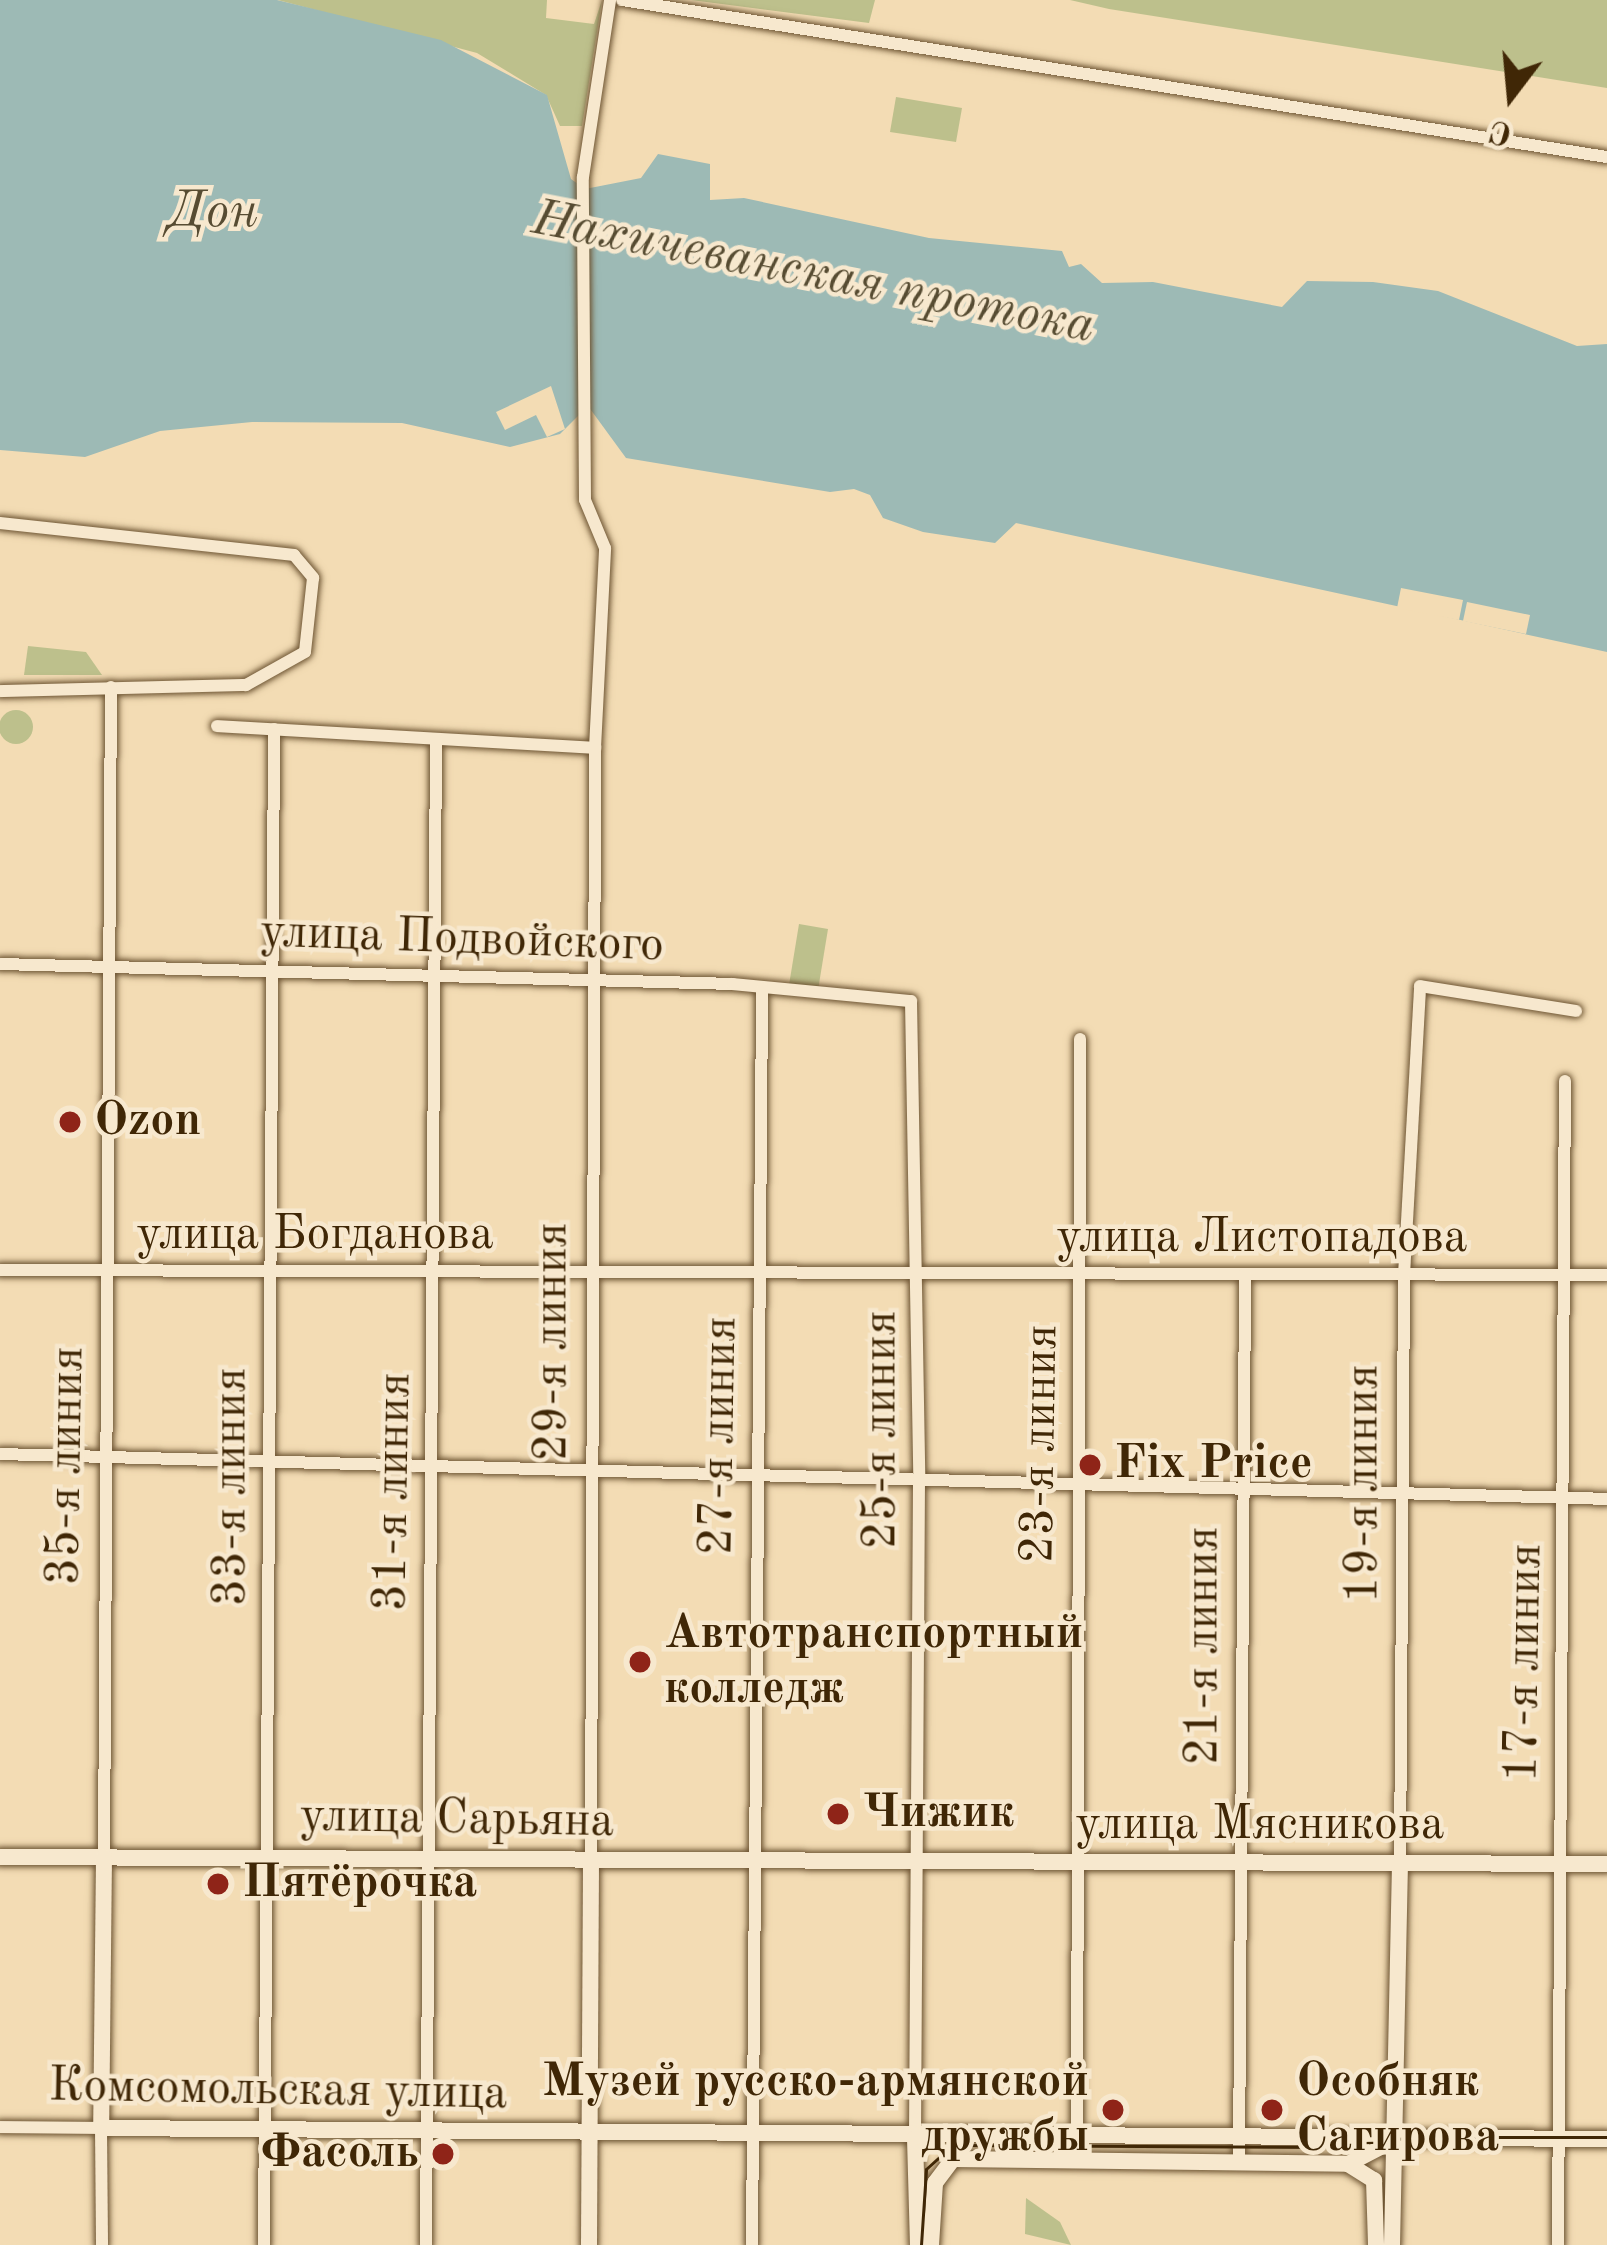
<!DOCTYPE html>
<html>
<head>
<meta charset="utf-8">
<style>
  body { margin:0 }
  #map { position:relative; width:1607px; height:2245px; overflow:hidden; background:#f3dcb4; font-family:"Old Standard TT",serif }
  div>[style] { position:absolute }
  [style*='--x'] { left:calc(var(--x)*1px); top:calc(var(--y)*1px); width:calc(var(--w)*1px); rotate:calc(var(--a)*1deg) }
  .green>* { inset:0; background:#bdc08c }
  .round { border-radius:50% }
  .water>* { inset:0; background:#9dbab5 }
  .pier>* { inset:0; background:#f3dcb4 }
  .roads { filter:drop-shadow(0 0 3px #6d5432) drop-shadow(0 0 3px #6d5432) }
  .street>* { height:12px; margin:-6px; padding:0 6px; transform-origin:6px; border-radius:6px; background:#f7e8ce }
  .secondary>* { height:16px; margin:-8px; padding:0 8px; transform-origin:8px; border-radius:8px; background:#f7e8ce }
  .tram>* { height:3px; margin:-1.5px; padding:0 1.5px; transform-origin:1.5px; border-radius:1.5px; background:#402706 }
  .dots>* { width:33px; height:33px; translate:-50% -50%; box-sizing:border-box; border:6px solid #f7e8ce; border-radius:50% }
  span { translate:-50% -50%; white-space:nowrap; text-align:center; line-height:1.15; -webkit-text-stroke:9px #f7e8ce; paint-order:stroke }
  .street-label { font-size:48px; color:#402706 }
  .poi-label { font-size:48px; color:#402706; font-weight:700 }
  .left { translate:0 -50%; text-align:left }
  .right { translate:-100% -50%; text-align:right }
  .water-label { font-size:51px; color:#574c32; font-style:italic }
  .north { position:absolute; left:1451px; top:36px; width:120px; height:120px; -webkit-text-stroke:9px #f7e8ce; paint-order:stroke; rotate:196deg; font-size:33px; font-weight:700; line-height:48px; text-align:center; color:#402706 }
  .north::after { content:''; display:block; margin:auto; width:42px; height:54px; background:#402706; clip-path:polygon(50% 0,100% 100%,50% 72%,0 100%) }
</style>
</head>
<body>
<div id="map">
  <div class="green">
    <div style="clip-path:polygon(278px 0,547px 0,546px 18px,594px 24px,602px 0,582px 126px,560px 126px,546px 95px,477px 53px)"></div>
    <div style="clip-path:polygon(691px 0,875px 0,869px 23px)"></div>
    <div style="clip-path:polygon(1070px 0,1607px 0,1607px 88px,1109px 9px)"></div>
    <div style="clip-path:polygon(896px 97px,962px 108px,956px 142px,890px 132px)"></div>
    <div style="clip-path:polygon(28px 646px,86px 652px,102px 675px,24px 675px)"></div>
    <div class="round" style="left:-1px;top:710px;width:34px;height:34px"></div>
    <div style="clip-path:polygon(799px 924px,828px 929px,818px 990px,789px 985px)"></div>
    <div style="clip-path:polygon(1026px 2198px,1060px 2222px,1071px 2245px,1025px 2234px)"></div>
  </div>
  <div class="water">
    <div style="clip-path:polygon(0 0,277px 0,441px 40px,547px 95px,571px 179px,585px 189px,641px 178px,658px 154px,710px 164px,710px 200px,744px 198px,929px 238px,1062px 251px,1069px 267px,1081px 264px,1102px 283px,1153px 282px,1282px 307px,1307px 281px,1373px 282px,1438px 291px,1577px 346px,1607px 344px,1607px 652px,1016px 523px,995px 543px,923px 532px,883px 518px,870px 495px,854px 489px,830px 492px,626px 458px,588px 406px,560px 434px,510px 447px,402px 423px,252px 422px,160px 431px,85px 457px,0 450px)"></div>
  </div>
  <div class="pier">
    <div style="clip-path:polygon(551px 386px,565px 429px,547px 437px,536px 415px,505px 430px,496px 412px)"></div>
    <div style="clip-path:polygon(1401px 588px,1463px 600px,1459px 620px,1397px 608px)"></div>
    <div style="clip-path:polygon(1467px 602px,1530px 615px,1526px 634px,1463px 621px)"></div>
  </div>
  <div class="roads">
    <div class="street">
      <div style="--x:622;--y:0;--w:997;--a:9.06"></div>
      <div style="--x:0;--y:523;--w:296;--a:6.2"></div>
      <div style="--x:294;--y:555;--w:30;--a:50"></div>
      <div style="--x:313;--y:578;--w:74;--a:96.2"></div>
      <div style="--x:305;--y:652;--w:68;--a:150.8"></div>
      <div style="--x:246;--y:685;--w:246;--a:178.6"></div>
      <div style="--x:217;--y:726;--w:379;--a:3.3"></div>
      <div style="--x:0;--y:964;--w:733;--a:1.56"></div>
      <div style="--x:733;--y:984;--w:179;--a:5.5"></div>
      <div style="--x:911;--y:1001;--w:480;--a:89"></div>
      <div style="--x:919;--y:1481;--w:656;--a:90.35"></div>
      <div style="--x:0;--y:1270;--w:1607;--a:0.18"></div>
      <div style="--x:0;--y:1454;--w:1608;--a:1.6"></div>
      <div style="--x:104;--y:1857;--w:1170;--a:-89.66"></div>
      <div style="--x:591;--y:1861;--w:1113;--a:-89.79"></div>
      <div style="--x:595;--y:748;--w:200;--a:-87.1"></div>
      <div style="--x:605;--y:548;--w:52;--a:-112.6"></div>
      <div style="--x:585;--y:500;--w:323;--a:-90.4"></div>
      <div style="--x:583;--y:177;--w:179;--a:-81.3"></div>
      <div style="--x:1400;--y:1867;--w:592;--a:-89.61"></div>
      <div style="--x:1404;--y:1275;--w:289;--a:-86.8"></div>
      <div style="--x:1420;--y:986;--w:158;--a:9.1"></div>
      <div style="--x:0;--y:2127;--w:101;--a:0.6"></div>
      <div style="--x:101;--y:2128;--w:117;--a:89.5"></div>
      <div style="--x:1077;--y:2138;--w:1099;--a:-89.84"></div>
      <div style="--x:1239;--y:2163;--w:889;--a:-89.61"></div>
      <div style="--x:264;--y:2245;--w:1516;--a:-89.62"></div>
      <div style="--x:426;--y:2245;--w:1506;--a:-89.62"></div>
      <div style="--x:752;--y:2245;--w:1257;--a:-89.54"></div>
      <div style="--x:1558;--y:2245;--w:1164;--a:-89.66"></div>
    </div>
    <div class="secondary">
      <div style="--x:0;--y:1857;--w:1607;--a:0.25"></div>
      <div style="--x:104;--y:1857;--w:271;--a:90.6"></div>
      <div style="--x:101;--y:2128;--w:1506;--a:0.42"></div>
      <div style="--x:915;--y:2138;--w:107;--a:88.4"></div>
      <div style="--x:953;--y:2159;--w:395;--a:0.7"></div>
      <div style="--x:1348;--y:2164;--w:31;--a:32"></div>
      <div style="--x:1374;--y:2180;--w:65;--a:88.2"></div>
      <div style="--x:1348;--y:2164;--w:52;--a:-27.6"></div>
      <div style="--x:589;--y:2245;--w:384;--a:-89.7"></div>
      <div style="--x:931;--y:2245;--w:62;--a:-86.3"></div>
      <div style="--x:935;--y:2183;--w:30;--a:-53"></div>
      <div style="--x:1392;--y:2245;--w:378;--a:-88.8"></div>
    </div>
  </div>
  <div class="tram">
    <div style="--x:921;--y:2245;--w:76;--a:-86.2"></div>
    <div style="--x:926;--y:2169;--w:36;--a:-42"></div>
    <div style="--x:953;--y:2145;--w:376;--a:0.3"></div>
    <div style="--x:1329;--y:2147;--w:86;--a:-6.7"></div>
    <div style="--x:1414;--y:2137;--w:193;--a:0"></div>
  </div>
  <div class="dots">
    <div style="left:70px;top:1122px;background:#8f2418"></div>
    <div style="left:1090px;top:1465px;background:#8f2418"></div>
    <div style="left:640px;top:1662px;background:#8f2418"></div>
    <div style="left:838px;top:1814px;background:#8f2418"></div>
    <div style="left:218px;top:1884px;background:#8f2418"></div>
    <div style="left:1113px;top:2110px;background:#8f2418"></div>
    <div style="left:1272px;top:2110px;background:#8f2418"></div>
    <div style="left:443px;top:2154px;background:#8f2418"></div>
  </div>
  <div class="street-label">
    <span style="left:462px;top:940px;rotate:2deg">улица Подвойского</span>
    <span style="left:315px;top:1236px">улица Богданова</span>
    <span style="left:1262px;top:1239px">улица Листопадова</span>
    <span style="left:553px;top:1342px;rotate:-90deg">29-я линия</span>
    <span style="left:882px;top:1430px;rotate:-90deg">25-я линия</span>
    <span style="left:720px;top:1436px;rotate:-89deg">27-я линия</span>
    <span style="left:1041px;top:1444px;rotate:-89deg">23-я линия</span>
    <span style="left:67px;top:1466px;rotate:-89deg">35-я линия</span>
    <span style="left:1364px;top:1484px;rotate:-90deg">19-я линия</span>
    <span style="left:232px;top:1487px;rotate:-90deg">33-я линия</span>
    <span style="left:394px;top:1492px;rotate:-89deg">31-я линия</span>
    <span style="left:1204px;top:1646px;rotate:-90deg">21-я линия</span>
    <span style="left:1525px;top:1663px;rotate:-89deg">17-я линия</span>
    <span style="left:457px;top:1820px;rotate:1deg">улица Сарьяна</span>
    <span style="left:1260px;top:1826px">улица Мясникова</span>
    <span style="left:278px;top:2091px;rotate:1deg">Комсомольская улица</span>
  </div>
  <div class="poi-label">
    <span class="left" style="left:94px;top:1122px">Ozon</span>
    <span class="left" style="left:1114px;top:1465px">Fix Price</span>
    <span class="left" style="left:664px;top:1662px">Автотранспортный<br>колледж</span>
    <span class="left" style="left:862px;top:1814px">Чижик</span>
    <span class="left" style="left:242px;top:1884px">Пятёрочка</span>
    <span class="right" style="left:1089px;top:2110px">Музей русско-армянской<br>дружбы</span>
    <span class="left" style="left:1296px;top:2110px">Особняк<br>Сагирова</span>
    <span class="right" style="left:419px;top:2154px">Фасоль</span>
  </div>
  <div class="water-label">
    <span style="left:213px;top:213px">Дон</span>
    <span style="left:813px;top:274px;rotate:11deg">Нахичеванская протока</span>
  </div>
  <div class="north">С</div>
</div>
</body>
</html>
